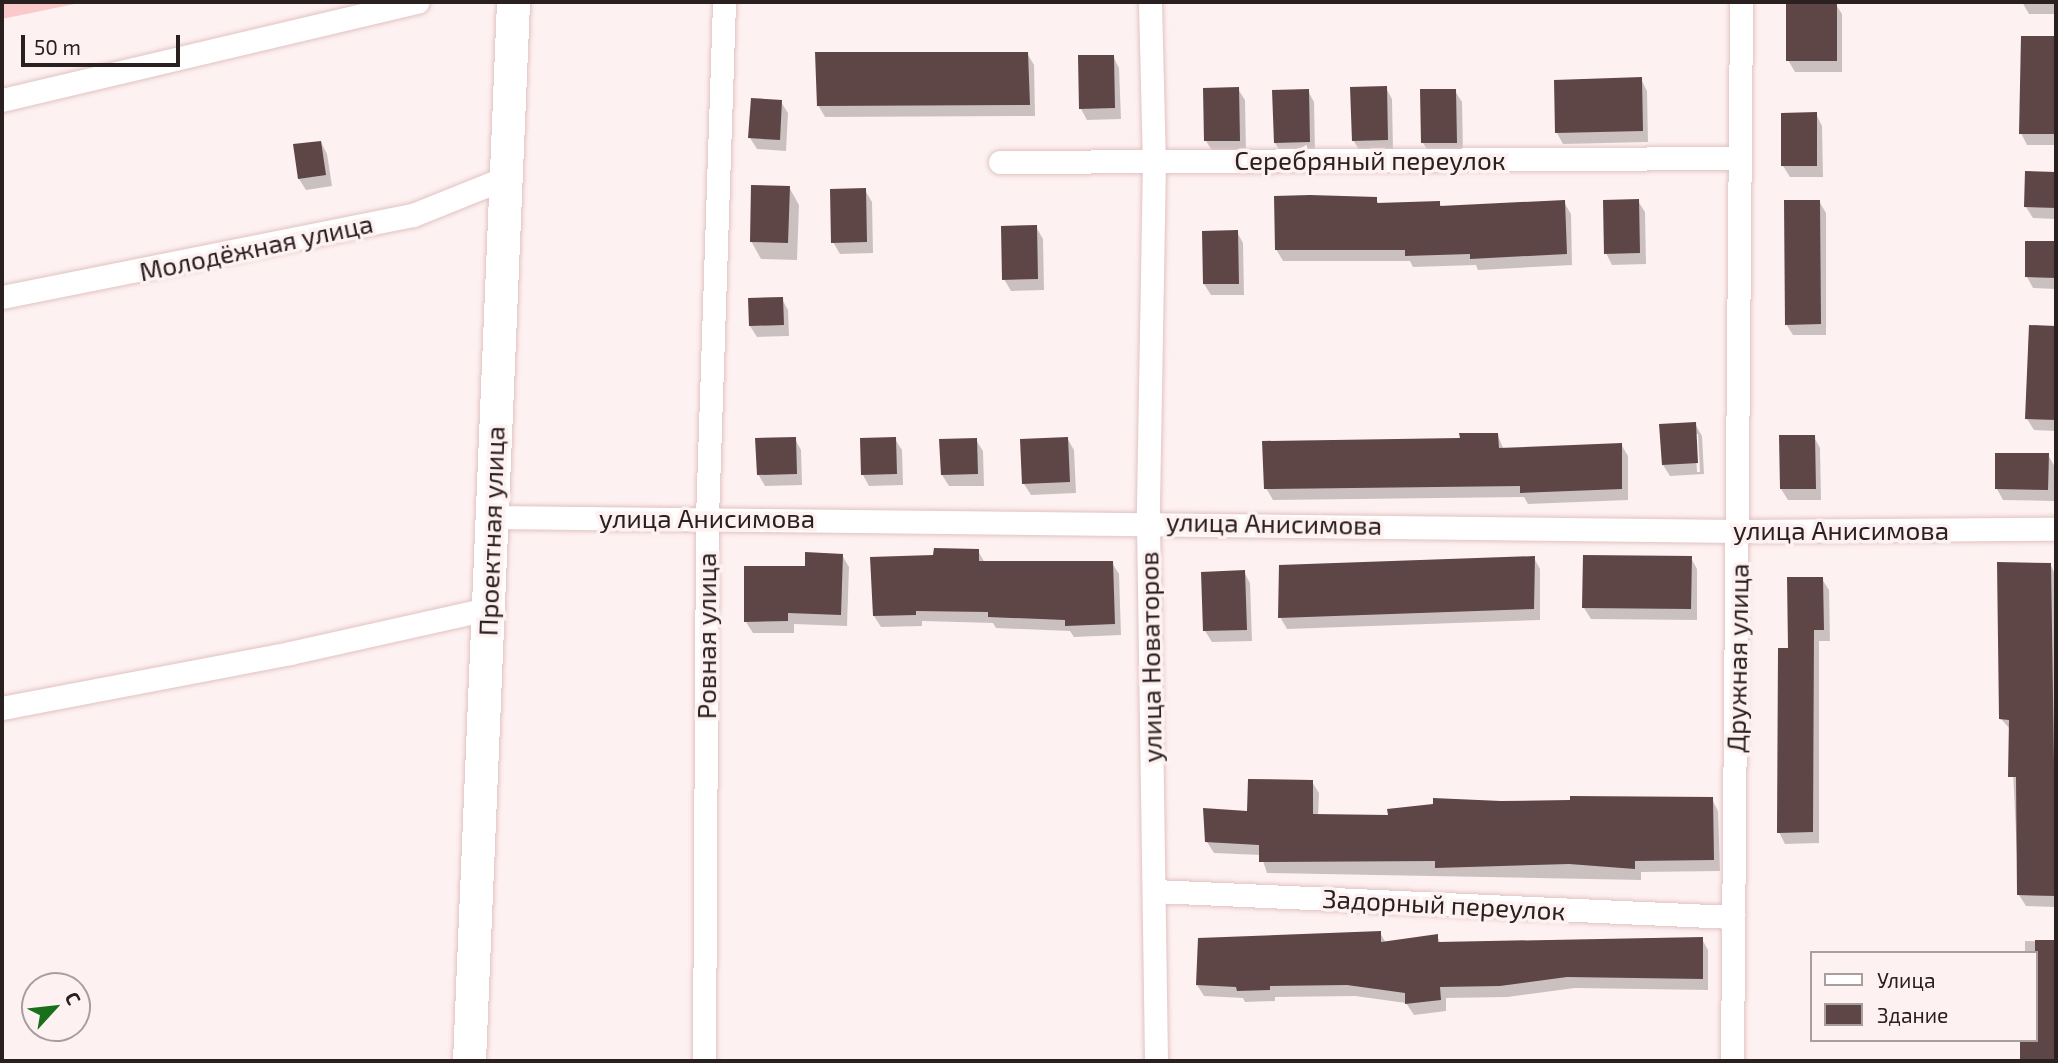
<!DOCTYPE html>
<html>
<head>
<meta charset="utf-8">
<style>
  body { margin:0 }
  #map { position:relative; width:2058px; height:1063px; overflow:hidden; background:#fef1f1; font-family:"Exo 2",sans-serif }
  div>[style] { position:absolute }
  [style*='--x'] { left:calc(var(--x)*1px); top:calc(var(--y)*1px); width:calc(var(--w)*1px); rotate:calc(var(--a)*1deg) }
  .green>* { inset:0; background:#fac9c9 }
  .shadow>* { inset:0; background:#0003 }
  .building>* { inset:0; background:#5e4546 }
  .roads { filter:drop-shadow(0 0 2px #e1c2c2) drop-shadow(0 0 2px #e1c2c2) }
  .street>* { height:23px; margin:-11.5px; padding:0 11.5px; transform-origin:11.5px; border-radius:11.5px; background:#fff }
  .secondary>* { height:33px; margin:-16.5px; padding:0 16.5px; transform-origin:16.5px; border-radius:16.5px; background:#fff }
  span { translate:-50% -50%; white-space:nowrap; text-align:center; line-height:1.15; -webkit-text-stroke:7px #fef1f1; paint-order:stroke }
  .street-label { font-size:26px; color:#2b2020 }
  .frame { position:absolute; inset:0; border:4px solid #2b2020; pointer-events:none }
  .legend { position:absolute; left:1810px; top:951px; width:228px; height:91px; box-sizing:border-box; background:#fef1f1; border:2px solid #aa9d9d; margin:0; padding:9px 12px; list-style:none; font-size:21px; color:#2b2020 }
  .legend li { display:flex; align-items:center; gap:14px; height:35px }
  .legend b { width:35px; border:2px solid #aa9d9d }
  .north { position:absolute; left:21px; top:972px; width:70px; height:70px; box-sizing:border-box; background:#fef1f1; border:2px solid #aa9d9d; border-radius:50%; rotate:63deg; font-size:19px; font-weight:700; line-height:28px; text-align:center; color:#2b2020 }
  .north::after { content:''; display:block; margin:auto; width:24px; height:32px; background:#19701b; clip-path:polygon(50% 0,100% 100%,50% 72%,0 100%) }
  .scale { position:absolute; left:21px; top:35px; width:159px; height:32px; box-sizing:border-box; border:4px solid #2b2020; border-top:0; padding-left:9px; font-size:21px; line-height:24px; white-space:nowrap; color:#2b2020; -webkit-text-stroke:5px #fef1f1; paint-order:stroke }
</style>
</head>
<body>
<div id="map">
  <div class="green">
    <div style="clip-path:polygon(2px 2px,84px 2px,2px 19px)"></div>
  </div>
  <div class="shadow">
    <div style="clip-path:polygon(2022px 2px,2056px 2px,2056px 14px,2029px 14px)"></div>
    <div style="clip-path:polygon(1835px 3px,1842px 14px,1842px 72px,1795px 72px,1788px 60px)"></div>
    <div style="clip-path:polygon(2023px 38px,2056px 38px,2056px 145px,2027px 145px,2021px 133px)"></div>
    <div style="clip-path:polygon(1027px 53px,1034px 65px,1035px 116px,825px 117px,818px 105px)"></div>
    <div style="clip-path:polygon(1113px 56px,1119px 68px,1121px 119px,1087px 120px,1081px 109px)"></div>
    <div style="clip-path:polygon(1641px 79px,1647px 91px,1648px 142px,1563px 144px,1557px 133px)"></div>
    <div style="clip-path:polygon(1386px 88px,1392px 99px,1393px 151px,1360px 151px,1353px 140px)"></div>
    <div style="clip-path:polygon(1238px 89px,1245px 100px,1246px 152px,1213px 152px,1206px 141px)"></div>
    <div style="clip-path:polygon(1308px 91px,1314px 102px,1315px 153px,1282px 154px,1275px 143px)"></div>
    <div style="clip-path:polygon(1455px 91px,1462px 102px,1463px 154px,1430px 154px,1423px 143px)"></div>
    <div style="clip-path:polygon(781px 102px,788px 113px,786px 151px,757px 149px,750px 138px)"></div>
    <div style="clip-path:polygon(1816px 114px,1822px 126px,1823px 177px,1790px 177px,1783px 166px)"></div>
    <div style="clip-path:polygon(321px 142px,327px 154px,332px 186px,306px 190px,299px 179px)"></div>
    <div style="clip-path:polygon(2026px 173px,2056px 173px,2056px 219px,2033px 218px,2026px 207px)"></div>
    <div style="clip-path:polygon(789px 187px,799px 205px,797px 260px,761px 259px,751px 241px)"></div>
    <div style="clip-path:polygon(865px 190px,872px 202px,873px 253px,840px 254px,833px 242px)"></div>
    <div style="clip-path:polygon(1376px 199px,1379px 204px,1439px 203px,1442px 207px,1564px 202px,1571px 214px,1572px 265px,1478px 270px,1476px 265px,1413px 267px,1410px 261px,1283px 261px,1276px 249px)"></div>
    <div style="clip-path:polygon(1638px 201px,1645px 212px,1646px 264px,1612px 265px,1606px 253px)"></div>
    <div style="clip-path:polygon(1819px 201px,1826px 213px,1826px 335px,1793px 335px,1786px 324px)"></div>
    <div style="clip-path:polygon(1036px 227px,1043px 239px,1044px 290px,1011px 291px,1004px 279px)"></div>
    <div style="clip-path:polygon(1237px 232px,1243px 243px,1244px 295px,1211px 295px,1204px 284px)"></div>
    <div style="clip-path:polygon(2027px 243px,2056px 243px,2056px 289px,2033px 288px,2027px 277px)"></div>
    <div style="clip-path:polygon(782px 299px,788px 310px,789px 336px,757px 337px,750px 326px)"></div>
    <div style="clip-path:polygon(2030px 327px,2056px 327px,2056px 431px,2034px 430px,2027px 419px)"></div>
    <div style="clip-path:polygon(evenodd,1695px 424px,1702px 436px,1704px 474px,1670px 476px,1663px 465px,1695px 424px,1695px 434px,1698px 434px,1700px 472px,1697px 472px,1695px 434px)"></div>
    <div style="clip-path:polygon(1497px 434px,1504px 450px,1621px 444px,1628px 456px,1628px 500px,1528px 504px,1524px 497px,1273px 500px,1266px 488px)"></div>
    <div style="clip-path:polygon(1814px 437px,1820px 448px,1821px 500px,1788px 500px,1781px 489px)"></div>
    <div style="clip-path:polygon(1067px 438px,1074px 450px,1076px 493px,1031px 495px,1024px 484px)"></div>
    <div style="clip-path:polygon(795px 439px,801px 450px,802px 485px,765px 486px,758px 474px)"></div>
    <div style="clip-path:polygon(895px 439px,902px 450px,903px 485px,869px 486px,863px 475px)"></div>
    <div style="clip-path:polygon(976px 440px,983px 451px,984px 486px,949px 486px,942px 475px,941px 441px)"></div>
    <div style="clip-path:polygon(2048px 455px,2055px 467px,2054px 501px,2003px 500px,1997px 489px)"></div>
    <div style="clip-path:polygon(978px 551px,985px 563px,1112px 563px,1119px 574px,1121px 635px,1074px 637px,1070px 631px,996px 628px,993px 623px,922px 621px,922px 626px,881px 627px,874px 616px,935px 556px)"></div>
    <div style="clip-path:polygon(842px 555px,849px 567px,847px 626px,794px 624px,794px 633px,753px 633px,746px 622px,806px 568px)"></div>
    <div style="clip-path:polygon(1534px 558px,1540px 569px,1540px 620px,1287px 629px,1280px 617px)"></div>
    <div style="clip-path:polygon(1691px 558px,1697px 569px,1697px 620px,1591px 619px,1584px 608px)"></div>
    <div style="clip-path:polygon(2050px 564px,2056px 576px,2056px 907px,2026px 906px,2019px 895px,2011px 730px,2001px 719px)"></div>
    <div style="clip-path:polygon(1244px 572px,1250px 583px,1252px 641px,1212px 642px,1205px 631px)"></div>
    <div style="clip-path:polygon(1822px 579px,1829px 590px,1830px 641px,1819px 641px,1819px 843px,1785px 844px,1779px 832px,1790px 650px)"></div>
    <div style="clip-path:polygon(1312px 782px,1319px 793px,1318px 816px,1389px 817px,1500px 803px,1712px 799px,1718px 811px,1720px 871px,1641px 872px,1641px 880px,1267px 873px,1261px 855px,1214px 853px,1207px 842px,1249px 813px)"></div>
    <div style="clip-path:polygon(1380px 933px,1386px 943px,1437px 936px,1441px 944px,1702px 939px,1708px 950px,1708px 990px,1575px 988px,1507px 997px,1446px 998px,1446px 1011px,1414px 1015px,1406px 1003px,1355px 996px,1275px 997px,1275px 1001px,1245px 1002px,1243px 998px,1204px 996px,1197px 985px)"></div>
    <div style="clip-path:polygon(2025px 941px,2056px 942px,2056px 1061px,2021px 1061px,2020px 1040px,2035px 1040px,2035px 953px,2025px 953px)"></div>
  </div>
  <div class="building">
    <div style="clip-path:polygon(1786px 2px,1837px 2px,1837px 61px,1786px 61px)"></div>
    <div style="clip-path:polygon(2021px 36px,2056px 36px,2056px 134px,2019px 134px)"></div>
    <div style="clip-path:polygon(815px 52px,1028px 52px,1030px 105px,817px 106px)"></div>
    <div style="clip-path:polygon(1078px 55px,1114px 55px,1115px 108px,1079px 109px)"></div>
    <div style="clip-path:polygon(1642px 77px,1643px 131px,1555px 133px,1554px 80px)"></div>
    <div style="clip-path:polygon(1387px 86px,1388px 140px,1352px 141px,1350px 87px)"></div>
    <div style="clip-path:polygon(1239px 87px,1240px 141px,1204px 141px,1203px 88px)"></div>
    <div style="clip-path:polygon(1309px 89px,1310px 142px,1274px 143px,1272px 90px)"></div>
    <div style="clip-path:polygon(1420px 89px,1456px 89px,1457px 143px,1421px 143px)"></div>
    <div style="clip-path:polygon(751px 98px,782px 100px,780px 140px,748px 138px)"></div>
    <div style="clip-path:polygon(1817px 112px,1817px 166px,1781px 166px,1781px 113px)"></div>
    <div style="clip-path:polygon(321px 141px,326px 175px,298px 179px,293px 144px)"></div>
    <div style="clip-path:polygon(2025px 171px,2056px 172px,2056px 208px,2024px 207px)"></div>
    <div style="clip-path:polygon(751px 185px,790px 186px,788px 243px,750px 242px)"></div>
    <div style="clip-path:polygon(866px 188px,867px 242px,831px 243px,830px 189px)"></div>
    <div style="clip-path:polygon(1310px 195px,1377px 197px,1377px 203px,1440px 201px,1440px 206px,1565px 200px,1567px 254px,1470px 259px,1470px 254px,1405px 256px,1405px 250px,1275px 250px,1274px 196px)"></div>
    <div style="clip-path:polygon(1639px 199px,1640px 253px,1604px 254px,1603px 200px)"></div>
    <div style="clip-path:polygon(1784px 200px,1820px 200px,1821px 324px,1785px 325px)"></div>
    <div style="clip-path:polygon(1037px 225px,1038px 279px,1002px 280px,1001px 226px)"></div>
    <div style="clip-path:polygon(1238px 230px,1239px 284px,1203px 284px,1202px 231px)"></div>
    <div style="clip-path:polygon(2025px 241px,2056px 241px,2056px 278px,2025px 277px)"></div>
    <div style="clip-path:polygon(783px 297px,784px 325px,749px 326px,748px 298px)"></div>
    <div style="clip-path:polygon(2029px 325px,2056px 326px,2056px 420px,2025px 419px)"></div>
    <div style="clip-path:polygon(1696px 422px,1698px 463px,1662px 465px,1659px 424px)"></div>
    <div style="clip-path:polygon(1459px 433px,1498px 433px,1499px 448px,1622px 443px,1622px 489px,1520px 493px,1520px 486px,1264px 489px,1262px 441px,1460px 438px)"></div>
    <div style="clip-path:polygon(1779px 435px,1815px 435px,1816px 489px,1780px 489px)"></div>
    <div style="clip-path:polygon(796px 437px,797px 474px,757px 475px,755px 438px)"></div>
    <div style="clip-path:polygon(896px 437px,897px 474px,861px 475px,860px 438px)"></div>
    <div style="clip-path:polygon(1068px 437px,1070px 482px,1022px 484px,1020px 439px)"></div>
    <div style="clip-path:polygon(977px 438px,978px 474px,941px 475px,939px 439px)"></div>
    <div style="clip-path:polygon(1995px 453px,2049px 453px,2048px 490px,1995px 489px)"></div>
    <div style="clip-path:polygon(934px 548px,979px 549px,979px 561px,1113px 561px,1115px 624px,1065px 626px,1065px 620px,988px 617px,988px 612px,916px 611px,916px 615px,873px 616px,870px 557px,933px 555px)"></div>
    <div style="clip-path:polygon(805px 552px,843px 554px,841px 615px,788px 613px,788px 621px,744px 622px,744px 566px,805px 566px)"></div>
    <div style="clip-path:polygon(1583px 555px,1692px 556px,1691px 609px,1582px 608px)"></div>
    <div style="clip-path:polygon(1535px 556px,1534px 609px,1278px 618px,1279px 565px)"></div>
    <div style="clip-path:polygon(1997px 562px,2051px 563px,2056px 896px,2017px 895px,2016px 777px,2008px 777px,2009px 720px,1999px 719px)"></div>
    <div style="clip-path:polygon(1245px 570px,1247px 630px,1203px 631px,1201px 572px)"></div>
    <div style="clip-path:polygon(1787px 577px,1823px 577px,1824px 630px,1814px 630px,1813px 832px,1777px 833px,1778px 648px,1788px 648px)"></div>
    <div style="clip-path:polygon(1248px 779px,1313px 780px,1313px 814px,1388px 815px,1387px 809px,1433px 804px,1433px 798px,1501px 801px,1570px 800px,1570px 796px,1713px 797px,1714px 860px,1635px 861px,1635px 869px,1569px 864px,1435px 868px,1435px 861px,1259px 862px,1259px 845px,1205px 842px,1203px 808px,1247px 811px)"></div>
    <div style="clip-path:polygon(1381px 931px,1381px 942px,1438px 934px,1438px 942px,1703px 937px,1703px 979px,1567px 977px,1500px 986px,1440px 987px,1441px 1000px,1405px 1004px,1405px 993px,1347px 985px,1270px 986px,1270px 990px,1237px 991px,1236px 987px,1196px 985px,1198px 938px)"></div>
    <div style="clip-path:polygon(2035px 940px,2056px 940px,2056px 1061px,2020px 1061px,2020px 1040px,2035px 1040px)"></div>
  </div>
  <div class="roads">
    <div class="street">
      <div style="--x:1150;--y:2;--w:159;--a:88.6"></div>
      <div style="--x:1154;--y:161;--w:360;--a:91"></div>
      <div style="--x:1148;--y:521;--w:540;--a:89.15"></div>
      <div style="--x:2;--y:100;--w:427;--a:-13.3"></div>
      <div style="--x:1000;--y:162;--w:739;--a:-0.31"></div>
      <div style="--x:2;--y:297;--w:419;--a:-11.3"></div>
      <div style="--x:413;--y:215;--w:99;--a:-21.9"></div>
      <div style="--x:491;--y:517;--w:1248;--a:0.64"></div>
      <div style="--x:1739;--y:531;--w:317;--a:-0.4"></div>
      <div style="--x:2;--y:708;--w:293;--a:-10.8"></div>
      <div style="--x:290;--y:653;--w:202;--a:-12.6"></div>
      <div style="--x:1155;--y:891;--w:579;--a:2.58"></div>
      <div style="--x:704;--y:1061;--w:543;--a:-89.68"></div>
      <div style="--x:707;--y:518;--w:516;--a:-88.11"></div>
      <div style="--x:1732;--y:1061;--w:1059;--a:-89.51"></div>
    </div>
    <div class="secondary">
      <div style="--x:469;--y:1061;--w:1060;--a:-87.62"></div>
    </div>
  </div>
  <div class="street-label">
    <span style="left:1370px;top:160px">Серебряный переулок</span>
    <span style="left:256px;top:247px;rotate:-12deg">Молодёжная улица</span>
    <span style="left:707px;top:518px">улица Анисимова</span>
    <span style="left:1274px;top:523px;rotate:1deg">улица Анисимова</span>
    <span style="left:1841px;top:530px">улица Анисимова</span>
    <span style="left:491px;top:531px;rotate:-88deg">Проектная улица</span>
    <span style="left:706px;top:636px;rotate:-90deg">Ровная улица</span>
    <span style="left:1150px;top:657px;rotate:-91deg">улица Новаторов</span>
    <span style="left:1737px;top:658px;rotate:-89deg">Дружная улица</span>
    <span style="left:1444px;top:904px;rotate:3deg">Задорный переулок</span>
  </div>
  <div class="frame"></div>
  <ul class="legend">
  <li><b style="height:9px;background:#fff"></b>Улица</li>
  <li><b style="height:19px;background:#5e4546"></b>Здание</li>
  </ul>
  <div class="north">С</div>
  <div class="scale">50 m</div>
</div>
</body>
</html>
